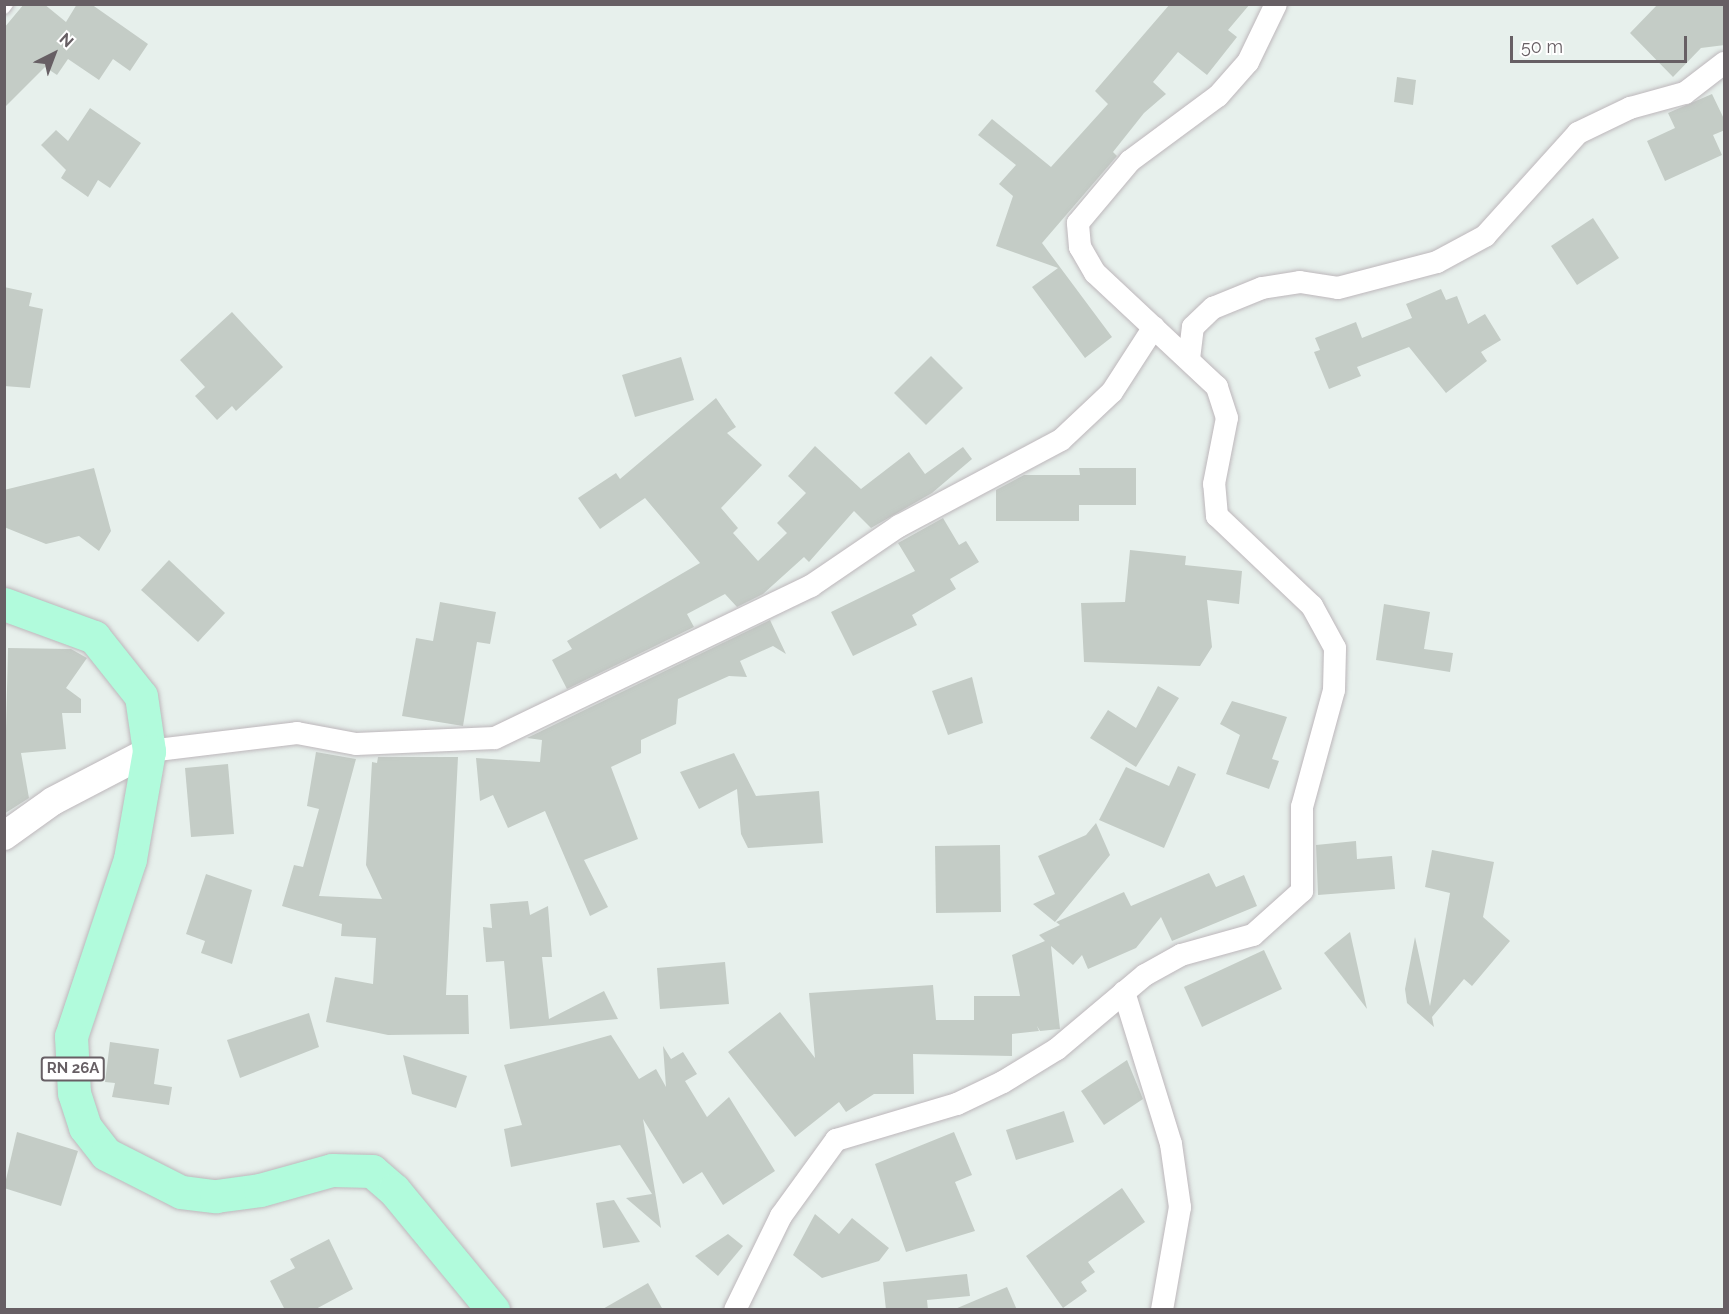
<!DOCTYPE html>
<html>
<head>
<meta charset="utf-8">
<style>
  body { margin:0 }
  #map { position:relative; width:1729px; height:1314px; overflow:hidden; background:#e7f0ec; font-family:Raleway,sans-serif }
  div>[style] { position:absolute }
  [style*='--x'] { left:calc(var(--x)*1px); top:calc(var(--y)*1px); width:calc(var(--w)*1px); rotate:calc(var(--a)*1deg) }
  .building>* { inset:0; background:#c4ccc6 }
  .roads { filter:drop-shadow(0 0 2px #bdb7bb) drop-shadow(0 0 2px #bdb7bb) }
  .service>* { height:12px; margin:-6px; padding:0 6px; transform-origin:6px; border-radius:6px; background:#fff }
  .minor>* { height:22px; margin:-11px; padding:0 11px; transform-origin:11px; border-radius:11px; background:#fff }
  .tertiary>* { height:28px; margin:-14px; padding:0 14px; transform-origin:14px; border-radius:14px; background:#fff }
  .primary>* { height:33px; margin:-16.5px; padding:0 16.5px; transform-origin:16.5px; border-radius:16.5px; background:#b1fbdc }
  span { translate:-50% -50%; white-space:nowrap; text-align:center; line-height:1.15; -webkit-text-stroke:6px #fff; paint-order:stroke }
  .shield-label span { padding:2px 4px; background:#fff; border:2px solid; border-radius:4px; -webkit-text-stroke-width:0 }
  .shield-label { font-size:15px; color:#675f64; font-weight:700 }
  .frame { position:absolute; inset:0; border:6px solid #675f64; pointer-events:none }
  .north { position:absolute; left:24px; top:24px; width:60px; height:60px; -webkit-text-stroke:4px #fff; paint-order:stroke; rotate:42deg; font-size:16px; font-weight:700; line-height:24px; text-align:center; color:#675f64 }
  .north::after { content:''; display:block; margin:auto; width:21px; height:27px; background:#675f64; clip-path:polygon(50% 0,100% 100%,50% 72%,0 100%) }
  .scale { position:absolute; left:1510px; top:36px; width:177px; height:27px; box-sizing:border-box; border:3px solid #675f64; border-top:0; padding-left:8px; font-size:18px; line-height:21px; white-space:nowrap; color:#675f64; -webkit-text-stroke:4px #fff; paint-order:stroke }
</style>
</head>
<body>
<div id="map">
  <div class="building">
    <div style="clip-path:polygon(24px 4px,44px 4px,66px 22px,77px 4px,91px 4px,148px 44px,130px 71px,113px 59px,99px 80px,68px 59px,57px 75px,45px 67px,4px 108px,4px 28px)"></div>
    <div style="clip-path:polygon(1170px 4px,1250px 4px,1228px 30px,1237px 37px,1207px 75px,1178px 52px,1153px 82px,1166px 94px,1144px 113px,1113px 152px,1117px 156px,1042px 243px,1112px 337px,1085px 358px,1032px 287px,1058px 268px,996px 246px,1013px 196px,999px 184px,1016px 165px,978px 135px,992px 119px,1051px 167px,1108px 104px,1095px 91px)"></div>
    <div style="clip-path:polygon(1658px 4px,1725px 4px,1725px 45px,1701px 48px,1673px 77px,1630px 33px)"></div>
    <div style="clip-path:polygon(1397px 77px,1416px 80px,1413px 105px,1394px 102px)"></div>
    <div style="clip-path:polygon(1712px 94px,1725px 121px,1725px 130px,1713px 135px,1722px 155px,1665px 181px,1647px 141px,1675px 128px,1668px 113px)"></div>
    <div style="clip-path:polygon(90px 108px,141px 143px,110px 188px,98px 180px,88px 197px,61px 178px,66px 170px,41px 145px,56px 130px,68px 141px)"></div>
    <div style="clip-path:polygon(1593px 218px,1619px 258px,1577px 285px,1551px 246px)"></div>
    <div style="clip-path:polygon(4px 287px,32px 293px,29px 306px,43px 309px,30px 388px,4px 386px)"></div>
    <div style="clip-path:polygon(1441px 289px,1446px 300px,1457px 296px,1468px 324px,1485px 314px,1501px 340px,1481px 352px,1487px 361px,1446px 393px,1409px 347px,1357px 367px,1361px 376px,1329px 389px,1314px 352px,1320px 350px,1315px 338px,1356px 322px,1362px 338px,1412px 318px,1406px 304px)"></div>
    <div style="clip-path:polygon(232px 312px,283px 367px,236px 411px,232px 406px,217px 420px,195px 396px,205px 387px,180px 360px)"></div>
    <div style="clip-path:polygon(931px 356px,963px 388px,926px 425px,894px 393px)"></div>
    <div style="clip-path:polygon(681px 357px,694px 400px,635px 417px,622px 375px)"></div>
    <div style="clip-path:polygon(716px 398px,736px 427px,727px 433px,762px 465px,721px 508px,738px 528px,733px 533px,758px 561px,787px 533px,777px 523px,806px 493px,788px 476px,815px 446px,861px 489px,909px 452px,925px 474px,963px 447px,972px 459px,932px 493px,871px 528px,854px 511px,809px 562px,804px 557px,763px 594px,737px 607px,725px 594px,687px 614px,694px 627px,567px 689px,552px 660px,572px 649px,567px 641px,700px 563px,645px 498px,600px 529px,578px 498px,616px 473px,620px 479px)"></div>
    <div style="clip-path:polygon(94px 468px,111px 531px,99px 551px,79px 536px,46px 544px,4px 527px,4px 490px)"></div>
    <div style="clip-path:polygon(1079px 468px,1136px 468px,1136px 505px,1079px 505px,1079px 521px,996px 521px,996px 490px,1024px 475px,1080px 475px)"></div>
    <div style="clip-path:polygon(943px 518px,959px 545px,966px 541px,979px 562px,950px 579px,956px 589px,912px 615px,917px 625px,853px 656px,831px 612px,915px 571px,898px 543px)"></div>
    <div style="clip-path:polygon(1130px 550px,1186px 556px,1185px 565px,1242px 571px,1239px 604px,1207px 600px,1212px 647px,1200px 666px,1084px 662px,1081px 603px,1125px 602px)"></div>
    <div style="clip-path:polygon(169px 560px,225px 613px,198px 642px,141px 590px)"></div>
    <div style="clip-path:polygon(440px 602px,496px 612px,490px 644px,477px 642px,463px 726px,402px 716px,416px 638px,433px 641px)"></div>
    <div style="clip-path:polygon(1384px 604px,1430px 612px,1424px 649px,1453px 653px,1450px 672px,1376px 660px)"></div>
    <div style="clip-path:polygon(770px 620px,786px 654px,773px 646px,740px 661px,747px 677px,729px 676px,678px 699px,676px 724px,641px 740px,641px 753px,611px 767px,638px 839px,584px 860px,608px 907px,590px 916px,545px 811px,508px 828px,493px 795px,480px 801px,476px 758px,540px 762px,542px 740px,527px 738px)"></div>
    <div style="clip-path:polygon(8px 648px,71px 649px,87px 658px,66px 688px,81px 699px,81px 713px,62px 713px,66px 749px,21px 753px,29px 798px,4px 814px)"></div>
    <div style="clip-path:polygon(972px 677px,983px 723px,948px 735px,932px 691px)"></div>
    <div style="clip-path:polygon(1158px 686px,1179px 698px,1136px 767px,1090px 738px,1108px 710px,1136px 728px)"></div>
    <div style="clip-path:polygon(1232px 701px,1287px 717px,1272px 759px,1279px 761px,1269px 789px,1226px 774px,1240px 735px,1220px 724px)"></div>
    <div style="clip-path:polygon(316px 752px,356px 759px,319px 896px,382px 899px,366px 865px,372px 762px,377px 763px,378px 757px,458px 757px,446px 995px,468px 995px,469px 1034px,388px 1035px,326px 1022px,335px 977px,373px 984px,376px 938px,341px 936px,342px 924px,282px 906px,294px 865px,303px 867px,319px 809px,307px 806px)"></div>
    <div style="clip-path:polygon(734px 753px,756px 796px,819px 791px,823px 843px,748px 848px,741px 834px,737px 789px,699px 809px,680px 772px)"></div>
    <div style="clip-path:polygon(228px 764px,234px 834px,191px 837px,185px 768px)"></div>
    <div style="clip-path:polygon(1178px 766px,1196px 774px,1164px 848px,1099px 820px,1126px 767px,1169px 786px)"></div>
    <div style="clip-path:polygon(1096px 823px,1110px 855px,1055px 922px,1033px 904px,1055px 894px,1038px 856px,1086px 835px)"></div>
    <div style="clip-path:polygon(1356px 841px,1357px 859px,1392px 856px,1395px 889px,1318px 895px,1316px 845px)"></div>
    <div style="clip-path:polygon(1000px 845px,1001px 912px,936px 913px,935px 846px)"></div>
    <div style="clip-path:polygon(1432px 850px,1494px 862px,1483px 917px,1510px 941px,1472px 986px,1464px 979px,1432px 1017px,1434px 1027px,1407px 1003px,1405px 989px,1415px 937px,1430px 1006px,1450px 893px,1425px 887px)"></div>
    <div style="clip-path:polygon(1209px 873px,1216px 887px,1244px 875px,1257px 906px,1172px 941px,1161px 917px,1136px 948px,1088px 969px,1082px 955px,1073px 965px,1051px 946px,1060px 1029px,1040px 1031px,1037px 1026px,1039px 1031px,1012px 1034px,1012px 1056px,913px 1054px,914px 1094px,874px 1094px,846px 1112px,839px 1102px,795px 1137px,728px 1052px,780px 1012px,815px 1058px,809px 993px,933px 985px,936px 1020px,974px 1020px,974px 996px,1020px 996px,1012px 955px,1045px 941px,1039px 935px,1060px 925px,1056px 922px,1124px 892px,1131px 906px)"></div>
    <div style="clip-path:polygon(206px 874px,252px 890px,232px 964px,201px 953px,205px 941px,186px 934px)"></div>
    <div style="clip-path:polygon(528px 901px,530px 915px,548px 906px,552px 957px,542px 957px,549px 1019px,604px 991px,618px 1019px,510px 1029px,504px 961px,486px 962px,483px 927px,492px 928px,490px 904px)"></div>
    <div style="clip-path:polygon(1350px 932px,1367px 1009px,1324px 953px)"></div>
    <div style="clip-path:polygon(1264px 950px,1282px 989px,1202px 1027px,1184px 987px)"></div>
    <div style="clip-path:polygon(725px 962px,729px 1004px,660px 1009px,657px 968px)"></div>
    <div style="clip-path:polygon(309px 1013px,319px 1047px,240px 1078px,227px 1040px)"></div>
    <div style="clip-path:polygon(611px 1035px,639px 1079px,656px 1069px,666px 1087px,663px 1046px,671px 1059px,683px 1052px,697px 1074px,685px 1081px,707px 1117px,729px 1097px,775px 1171px,723px 1205px,702px 1172px,683px 1184px,643px 1119px,661px 1228px,626px 1198px,652px 1194px,620px 1145px,511px 1167px,504px 1129px,522px 1125px,504px 1065px)"></div>
    <div style="clip-path:polygon(110px 1042px,159px 1049px,154px 1084px,172px 1087px,169px 1105px,112px 1097px,115px 1083px,105px 1082px)"></div>
    <div style="clip-path:polygon(403px 1055px,467px 1076px,456px 1108px,412px 1094px)"></div>
    <div style="clip-path:polygon(1127px 1060px,1143px 1099px,1104px 1125px,1081px 1091px)"></div>
    <div style="clip-path:polygon(1064px 1111px,1074px 1142px,1016px 1160px,1006px 1130px)"></div>
    <div style="clip-path:polygon(17px 1132px,78px 1151px,61px 1206px,4px 1188px)"></div>
    <div style="clip-path:polygon(954px 1132px,972px 1175px,955px 1182px,975px 1231px,906px 1252px,875px 1164px)"></div>
    <div style="clip-path:polygon(1122px 1188px,1145px 1222px,1088px 1262px,1095px 1272px,1081px 1282px,1087px 1291px,1063px 1308px,1026px 1256px)"></div>
    <div style="clip-path:polygon(614px 1200px,640px 1242px,603px 1248px,596px 1203px)"></div>
    <div style="clip-path:polygon(815px 1214px,839px 1234px,852px 1218px,889px 1248px,879px 1261px,822px 1278px,793px 1255px)"></div>
    <div style="clip-path:polygon(728px 1234px,743px 1246px,718px 1276px,695px 1256px)"></div>
    <div style="clip-path:polygon(329px 1239px,353px 1289px,314px 1310px,285px 1310px,270px 1281px,295px 1268px,290px 1259px)"></div>
    <div style="clip-path:polygon(967px 1274px,970px 1296px,927px 1300px,928px 1310px,886px 1310px,883px 1282px)"></div>
    <div style="clip-path:polygon(648px 1283px,663px 1310px,601px 1310px)"></div>
    <div style="clip-path:polygon(1007px 1287px,1017px 1310px,955px 1310px,955px 1309px)"></div>
  </div>
  <div class="roads">
    <div class="service">
      <div style="--x:4;--y:8;--w:5;--a:-53"></div>
    </div>
    <div class="minor">
      <div style="--x:1189;--y:359;--w:32;--a:-83"></div>
      <div style="--x:1193;--y:327;--w:28;--a:-44"></div>
      <div style="--x:1213;--y:308;--w:53;--a:-22.2"></div>
      <div style="--x:1262;--y:288;--w:38;--a:-9"></div>
      <div style="--x:1300;--y:282;--w:38;--a:9"></div>
      <div style="--x:1338;--y:288;--w:102;--a:-14.7"></div>
      <div style="--x:1437;--y:262;--w:55;--a:-28.4"></div>
      <div style="--x:1485;--y:236;--w:139;--a:-47.9"></div>
      <div style="--x:1578;--y:133;--w:58;--a:-25.7"></div>
      <div style="--x:1630;--y:108;--w:57;--a:-15.3"></div>
      <div style="--x:1685;--y:93;--w:49;--a:-37.6"></div>
      <div style="--x:149;--y:751;--w:149;--a:-6.9"></div>
      <div style="--x:297;--y:733;--w:60;--a:10.6"></div>
      <div style="--x:356;--y:744;--w:139;--a:-2.5"></div>
      <div style="--x:495;--y:738;--w:351;--a:-25.7"></div>
      <div style="--x:811;--y:586;--w:107;--a:-34.3"></div>
      <div style="--x:899;--y:526;--w:183;--a:-28"></div>
      <div style="--x:1061;--y:440;--w:70;--a:-43.3"></div>
      <div style="--x:1112;--y:392;--w:77;--a:-57.1"></div>
      <div style="--x:1124;--y:992;--w:159;--a:72.8"></div>
      <div style="--x:1171;--y:1144;--w:64;--a:81.9"></div>
      <div style="--x:1180;--y:1207;--w:105;--a:99.9"></div>
      <div style="--x:735;--y:1310;--w:105;--a:-63.9"></div>
      <div style="--x:781;--y:1216;--w:94;--a:-54.1"></div>
      <div style="--x:836;--y:1140;--w:126;--a:-16.6"></div>
      <div style="--x:957;--y:1104;--w:51;--a:-25.6"></div>
      <div style="--x:1003;--y:1082;--w:63;--a:-31.4"></div>
      <div style="--x:1057;--y:1049;--w:115;--a:-40.1"></div>
      <div style="--x:1145;--y:975;--w:41;--a:-29.1"></div>
      <div style="--x:1181;--y:955;--w:75;--a:-15.5"></div>
      <div style="--x:1253;--y:935;--w:66;--a:-41.9"></div>
      <div style="--x:1302;--y:891;--w:84;--a:-90"></div>
      <div style="--x:1302;--y:807;--w:121;--a:-74.7"></div>
      <div style="--x:1334;--y:690;--w:42;--a:-88.6"></div>
      <div style="--x:1335;--y:648;--w:48;--a:-118.7"></div>
      <div style="--x:1312;--y:606;--w:131;--a:-136.5"></div>
      <div style="--x:1217;--y:516;--w:32;--a:-95"></div>
      <div style="--x:1214;--y:484;--w:67;--a:-78.9"></div>
      <div style="--x:1227;--y:418;--w:33;--a:-108"></div>
      <div style="--x:1217;--y:387;--w:167;--a:-136.9"></div>
      <div style="--x:1095;--y:273;--w:30;--a:-120"></div>
      <div style="--x:1080;--y:247;--w:24;--a:-95"></div>
      <div style="--x:1078;--y:223;--w:81;--a:-50"></div>
      <div style="--x:1130;--y:161;--w:109;--a:-36.5"></div>
      <div style="--x:1218;--y:96;--w:45;--a:-48.6"></div>
      <div style="--x:1248;--y:62;--w:64;--a:-64.2"></div>
    </div>
    <div class="tertiary">
      <div style="--x:4;--y:836;--w:60;--a:-35.5"></div>
      <div style="--x:53;--y:801;--w:108;--a:-27.5"></div>
    </div>
    <div class="primary">
      <div style="--x:4;--y:604;--w:96;--a:20.1"></div>
      <div style="--x:94;--y:637;--w:75;--a:51.5"></div>
      <div style="--x:141;--y:696;--w:56;--a:81.7"></div>
      <div style="--x:149;--y:751;--w:110;--a:100"></div>
      <div style="--x:130;--y:859;--w:187;--a:108.4"></div>
      <div style="--x:71;--y:1036;--w:57;--a:87"></div>
      <div style="--x:74;--y:1093;--w:36;--a:72"></div>
      <div style="--x:85;--y:1127;--w:34;--a:52"></div>
      <div style="--x:106;--y:1154;--w:84;--a:26.9"></div>
      <div style="--x:181;--y:1192;--w:35;--a:7"></div>
      <div style="--x:216;--y:1196;--w:44;--a:-7.8"></div>
      <div style="--x:260;--y:1190;--w:75;--a:-15.5"></div>
      <div style="--x:332;--y:1170;--w:40;--a:1.4"></div>
      <div style="--x:372;--y:1171;--w:29;--a:41"></div>
      <div style="--x:394;--y:1190;--w:156;--a:50.5"></div>
    </div>
  </div>
  <div class="shield-label">
    <span style="left:73px;top:1069px">RN 26A</span>
  </div>
  <div class="frame"></div>
  <div class="north">N</div>
  <div class="scale">50 m</div>
</div>
</body>
</html>
